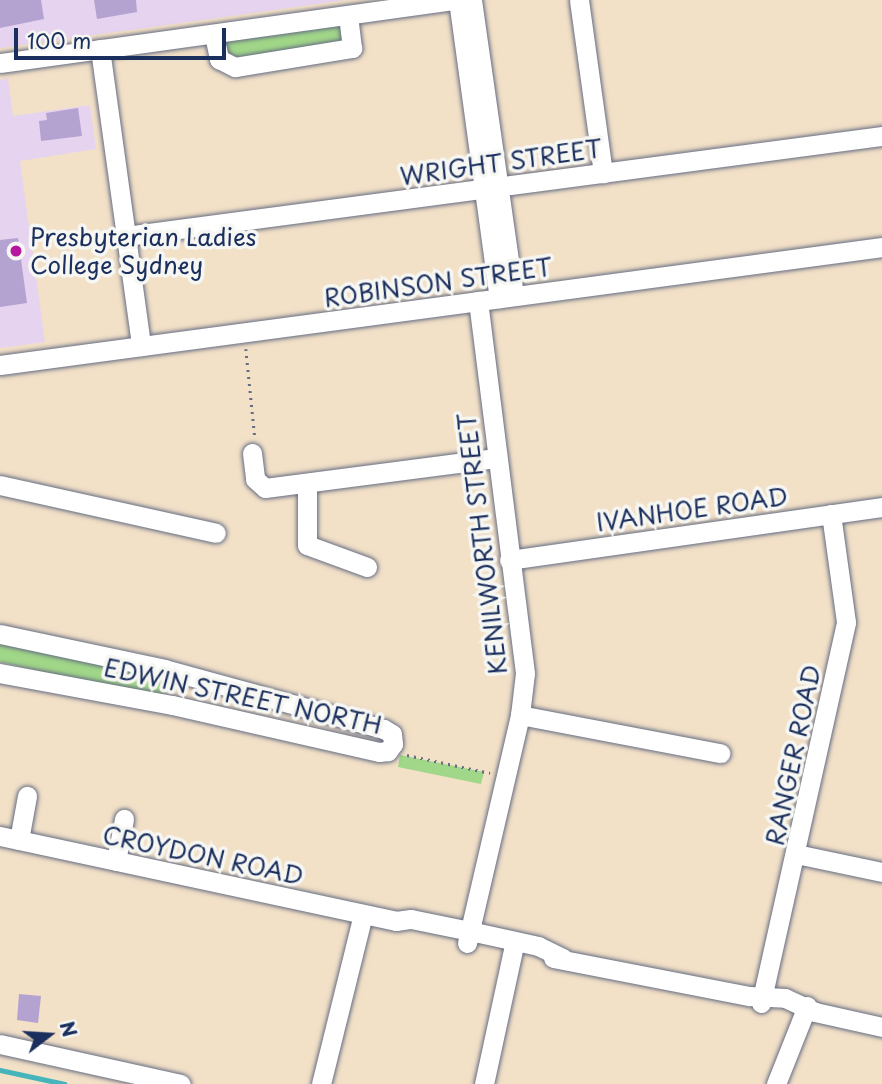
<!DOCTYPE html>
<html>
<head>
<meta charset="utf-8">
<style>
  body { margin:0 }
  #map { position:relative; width:882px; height:1084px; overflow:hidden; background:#f2e0c7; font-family:"Playpen Sans",sans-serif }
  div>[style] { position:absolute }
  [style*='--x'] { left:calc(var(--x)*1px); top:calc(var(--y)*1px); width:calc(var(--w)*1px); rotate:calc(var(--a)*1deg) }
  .built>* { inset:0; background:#e6d3f0 }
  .green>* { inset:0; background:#a1d788 }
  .stream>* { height:4.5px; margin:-2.25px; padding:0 2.25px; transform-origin:2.25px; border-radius:2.25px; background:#45b5bb }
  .building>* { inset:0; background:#b4a2d0 }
  .path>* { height:2.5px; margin-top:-1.25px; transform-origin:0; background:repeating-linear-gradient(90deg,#666d83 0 2px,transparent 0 7px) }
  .roads { filter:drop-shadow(0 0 2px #666d83) drop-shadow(0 0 2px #666d83) }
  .minor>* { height:19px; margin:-9.5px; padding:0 9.5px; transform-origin:9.5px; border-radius:9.5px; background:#fff }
  .dots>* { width:19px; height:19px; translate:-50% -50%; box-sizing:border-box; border:4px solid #f6f6f2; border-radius:50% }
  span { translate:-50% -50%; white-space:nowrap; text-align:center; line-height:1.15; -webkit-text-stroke:7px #f6f6f2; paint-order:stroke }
  .street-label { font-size:24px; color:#1b2f5e }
  .poi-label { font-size:24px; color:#1b2f5e }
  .left { translate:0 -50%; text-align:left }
  .north { position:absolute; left:14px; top:1000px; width:70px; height:70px; -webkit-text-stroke:5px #f6f6f2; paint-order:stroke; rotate:73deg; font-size:19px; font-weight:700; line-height:28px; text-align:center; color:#1b2f5e }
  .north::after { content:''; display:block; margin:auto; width:24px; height:32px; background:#1b2f5e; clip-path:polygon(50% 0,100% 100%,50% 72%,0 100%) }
  .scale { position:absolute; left:14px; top:28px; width:212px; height:32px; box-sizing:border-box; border:4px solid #1b2f5e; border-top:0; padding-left:9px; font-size:21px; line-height:24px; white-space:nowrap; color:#1b2f5e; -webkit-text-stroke:5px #f6f6f2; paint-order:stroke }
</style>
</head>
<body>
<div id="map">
  <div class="built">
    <div style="clip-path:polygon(0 0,345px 0,0 48px)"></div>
    <div style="clip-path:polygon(8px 78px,13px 116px,90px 105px,96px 149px,20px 161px,45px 342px,0 348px,0 80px)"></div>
  </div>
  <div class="green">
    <div style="clip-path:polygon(345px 18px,349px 45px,222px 63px,218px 38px)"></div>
    <div style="clip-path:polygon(0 642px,148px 674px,163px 681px,166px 692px,160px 698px,0 662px)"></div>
    <div style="clip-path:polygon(400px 755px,484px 772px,481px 784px,398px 767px)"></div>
  </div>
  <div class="stream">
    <div style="--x:0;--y:1070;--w:66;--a:12.2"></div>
  </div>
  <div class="building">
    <div style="clip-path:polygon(0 0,41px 0,44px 19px,0 28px)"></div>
    <div style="clip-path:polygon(94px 0,136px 0,137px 12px,97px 19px)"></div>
    <div style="clip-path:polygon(78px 108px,82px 136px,41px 141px,39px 121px,47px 120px,46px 113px)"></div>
    <div style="clip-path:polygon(18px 238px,27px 303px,0 307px,0 240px)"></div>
    <div style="clip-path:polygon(19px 994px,41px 996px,38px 1023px,17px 1020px)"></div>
  </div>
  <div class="path">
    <div style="--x:246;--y:349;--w:88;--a:84.2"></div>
    <div style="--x:407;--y:755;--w:85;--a:12.2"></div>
  </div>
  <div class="roads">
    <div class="minor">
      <div style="--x:458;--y:0;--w:301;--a:82.2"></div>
      <div style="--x:472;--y:0;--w:299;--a:81.9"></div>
      <div style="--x:579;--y:0;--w:175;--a:82.1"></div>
      <div style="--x:214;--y:35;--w:25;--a:78"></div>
      <div style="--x:219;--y:59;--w:18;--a:27"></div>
      <div style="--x:235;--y:67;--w:119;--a:-9.2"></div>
      <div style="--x:352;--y:48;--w:33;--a:-97"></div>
      <div style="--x:100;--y:49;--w:300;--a:82.1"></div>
      <div style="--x:0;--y:63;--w:457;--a:-7.9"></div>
      <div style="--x:126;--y:236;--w:763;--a:-7.54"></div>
      <div style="--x:0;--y:365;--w:890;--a:-7.62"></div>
      <div style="--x:252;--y:453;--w:26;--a:83"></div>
      <div style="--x:255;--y:479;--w:13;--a:42"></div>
      <div style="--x:265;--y:488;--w:233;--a:-7.4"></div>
      <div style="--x:307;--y:483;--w:62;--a:90"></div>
      <div style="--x:307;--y:545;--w:64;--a:20.1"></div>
      <div style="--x:0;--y:485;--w:221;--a:12.5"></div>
      <div style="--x:509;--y:560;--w:377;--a:-8.1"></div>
      <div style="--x:0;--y:634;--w:168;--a:12"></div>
      <div style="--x:164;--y:669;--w:228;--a:15.3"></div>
      <div style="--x:384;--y:729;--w:9;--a:32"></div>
      <div style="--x:392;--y:734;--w:10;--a:84"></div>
      <div style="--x:393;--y:744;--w:9;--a:126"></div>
      <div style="--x:388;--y:751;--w:9;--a:174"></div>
      <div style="--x:379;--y:752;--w:212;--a:-167.2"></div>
      <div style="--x:172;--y:705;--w:175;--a:-169.5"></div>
      <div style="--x:520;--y:715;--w:204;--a:10.8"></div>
      <div style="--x:0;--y:836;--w:405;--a:12.1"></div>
      <div style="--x:396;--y:921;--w:15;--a:-8"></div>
      <div style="--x:411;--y:919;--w:60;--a:11.5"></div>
      <div style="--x:470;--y:931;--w:70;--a:12.4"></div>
      <div style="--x:538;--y:946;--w:28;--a:26"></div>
      <div style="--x:19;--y:840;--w:45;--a:-79.7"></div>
      <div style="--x:796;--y:854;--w:88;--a:11.8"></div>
      <div style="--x:116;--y:861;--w:43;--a:-79.2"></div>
      <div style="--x:467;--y:943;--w:234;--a:-76.9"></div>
      <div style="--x:520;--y:715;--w:42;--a:-83.2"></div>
      <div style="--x:525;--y:673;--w:375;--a:-97.2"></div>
      <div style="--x:553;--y:958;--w:200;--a:11"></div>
      <div style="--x:749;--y:996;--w:36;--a:3"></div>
      <div style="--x:785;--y:998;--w:33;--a:25"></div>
      <div style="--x:815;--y:1012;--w:69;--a:12.6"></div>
      <div style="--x:761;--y:1003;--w:390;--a:-77.4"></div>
      <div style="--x:846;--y:622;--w:109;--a:-97.9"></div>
      <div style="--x:0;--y:1044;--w:185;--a:12.5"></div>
      <div style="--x:321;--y:1084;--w:175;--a:-76.1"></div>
      <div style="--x:484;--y:1084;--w:146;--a:-77.8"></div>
      <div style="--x:776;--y:1084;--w:84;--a:-68.3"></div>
    </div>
  </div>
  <div class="dots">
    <div style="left:16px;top:251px;background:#b5179e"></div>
  </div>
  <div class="street-label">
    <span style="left:501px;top:162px;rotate:-8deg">WRIGHT STREET</span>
    <span style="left:438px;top:282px;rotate:-8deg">ROBINSON STREET</span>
    <span style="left:692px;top:509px;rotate:-8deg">IVANHOE ROAD</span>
    <span style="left:482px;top:544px;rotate:-97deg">KENILWORTH STREET</span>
    <span style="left:243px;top:696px;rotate:12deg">EDWIN STREET NORTH</span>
    <span style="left:793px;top:755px;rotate:-78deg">RANGER ROAD</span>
    <span style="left:203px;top:855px;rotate:12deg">CROYDON ROAD</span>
  </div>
  <div class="poi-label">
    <span class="left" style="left:30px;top:251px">Presbyterian Ladies<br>College Sydney</span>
  </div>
  <div class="north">N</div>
  <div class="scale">100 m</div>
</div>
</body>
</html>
